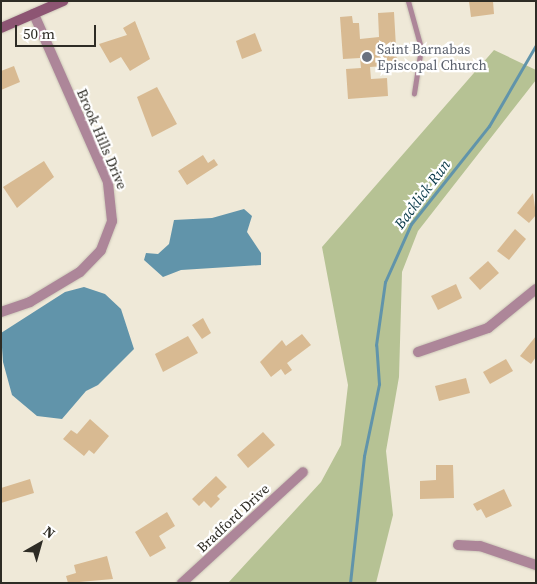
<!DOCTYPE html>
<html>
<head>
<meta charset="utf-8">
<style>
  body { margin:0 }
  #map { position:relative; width:537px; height:584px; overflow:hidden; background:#efe9d8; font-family:"Source Serif 4",serif }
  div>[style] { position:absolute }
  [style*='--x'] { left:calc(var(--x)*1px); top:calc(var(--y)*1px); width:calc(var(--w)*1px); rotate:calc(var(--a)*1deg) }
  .forest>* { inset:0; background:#b6c294 }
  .water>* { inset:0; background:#6194aa }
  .stream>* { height:3px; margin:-1.5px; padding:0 1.5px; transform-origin:1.5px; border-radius:1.5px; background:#6194aa }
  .building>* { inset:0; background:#d8ba92 }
  .roads { filter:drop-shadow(0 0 1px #ccc7b8) drop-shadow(0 0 1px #ccc7b8) }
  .lane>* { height:5px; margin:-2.5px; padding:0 2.5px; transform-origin:2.5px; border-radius:2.5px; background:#ad8699 }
  .street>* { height:10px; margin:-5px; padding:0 5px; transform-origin:5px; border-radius:5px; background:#ad8699 }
  .secondary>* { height:10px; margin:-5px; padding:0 5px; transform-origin:5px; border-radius:5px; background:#8d5573 }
  .dots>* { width:14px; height:14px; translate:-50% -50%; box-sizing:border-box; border:2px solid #fff; border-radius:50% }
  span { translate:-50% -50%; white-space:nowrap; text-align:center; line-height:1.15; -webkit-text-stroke:4.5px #fff; paint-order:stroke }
  .worship-label { font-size:14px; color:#5b616d }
  .left { translate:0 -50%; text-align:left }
  .street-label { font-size:14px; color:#2e2c25 }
  .water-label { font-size:15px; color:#083848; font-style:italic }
  .frame { position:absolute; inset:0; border:2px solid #2e2c25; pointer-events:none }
  .north { position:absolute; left:15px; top:519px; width:50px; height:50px; -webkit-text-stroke:4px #fff; paint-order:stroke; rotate:38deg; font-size:14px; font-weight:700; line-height:20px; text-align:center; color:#2e2c25 }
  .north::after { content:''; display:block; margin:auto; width:18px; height:22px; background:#2e2c25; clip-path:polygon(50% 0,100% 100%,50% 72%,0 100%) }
  .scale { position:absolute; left:15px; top:25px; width:81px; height:22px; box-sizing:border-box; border:2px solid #2e2c25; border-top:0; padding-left:6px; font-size:15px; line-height:18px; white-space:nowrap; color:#2e2c25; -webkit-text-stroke:4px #fff; paint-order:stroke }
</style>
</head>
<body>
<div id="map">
  <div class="forest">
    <div style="clip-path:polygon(494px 50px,536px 70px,536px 80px,418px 231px,402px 272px,399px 377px,386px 451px,393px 515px,376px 583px,228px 583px,321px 482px,341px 445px,348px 385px,322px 247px)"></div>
  </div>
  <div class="water">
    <div style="clip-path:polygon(244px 209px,252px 216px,247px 232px,261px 253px,261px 265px,181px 270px,163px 277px,144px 260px,146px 253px,158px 254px,169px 244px,174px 220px,212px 218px)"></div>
    <div style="clip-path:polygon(84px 287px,105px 294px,121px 309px,134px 349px,98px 385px,86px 391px,62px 419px,37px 416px,12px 395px,3px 362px,1px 333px,65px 292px)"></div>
  </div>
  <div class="stream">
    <div style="--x:350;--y:583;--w:128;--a:-83.7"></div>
    <div style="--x:364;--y:456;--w:74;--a:-78.2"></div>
    <div style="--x:379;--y:384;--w:39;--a:-94"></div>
    <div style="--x:376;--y:345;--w:64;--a:-81.9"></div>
    <div style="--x:385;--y:282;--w:64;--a:-65.9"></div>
    <div style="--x:411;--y:224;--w:125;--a:-51.5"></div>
    <div style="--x:489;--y:126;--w:94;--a:-59.9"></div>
  </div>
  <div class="building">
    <div style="clip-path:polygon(469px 1px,493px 1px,494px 14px,471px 17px)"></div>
    <div style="clip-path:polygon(394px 12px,397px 65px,370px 67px,371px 79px,387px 78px,388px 96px,348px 99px,346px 69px,361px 68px,360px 58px,343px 59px,340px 17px,352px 16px,353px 23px,359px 23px,360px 39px,379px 37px,378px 13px)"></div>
    <div style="clip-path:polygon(135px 21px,150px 59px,130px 71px,121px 57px,110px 63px,99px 44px,127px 35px,123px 28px)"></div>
    <div style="clip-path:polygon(255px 33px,262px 51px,242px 59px,236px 41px)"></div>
    <div style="clip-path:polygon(14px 66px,20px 82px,1px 90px,1px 71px)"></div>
    <div style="clip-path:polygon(157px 87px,177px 124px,152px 137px,137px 97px)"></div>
    <div style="clip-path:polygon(203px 155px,208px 163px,214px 159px,218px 165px,187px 185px,178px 171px)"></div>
    <div style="clip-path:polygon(44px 161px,54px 177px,17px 208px,3px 187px)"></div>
    <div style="clip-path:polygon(533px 193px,536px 215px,529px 223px,517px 213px)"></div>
    <div style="clip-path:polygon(515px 229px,526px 239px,509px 260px,497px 251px)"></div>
    <div style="clip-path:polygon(488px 261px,499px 273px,480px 290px,469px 278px)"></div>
    <div style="clip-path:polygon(456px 284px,462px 298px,438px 310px,431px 296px)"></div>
    <div style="clip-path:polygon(203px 318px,211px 333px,202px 339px,192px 325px)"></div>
    <div style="clip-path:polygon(302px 334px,311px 345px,287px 363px,292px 370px,285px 375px,281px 369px,271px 377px,260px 362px,282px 340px,286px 346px)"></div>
    <div style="clip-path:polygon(188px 336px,198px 353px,163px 372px,155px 354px)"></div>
    <div style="clip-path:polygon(536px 336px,536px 357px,531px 364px,520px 356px)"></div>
    <div style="clip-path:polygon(506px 359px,513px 371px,490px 384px,483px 372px)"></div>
    <div style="clip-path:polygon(466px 378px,470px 393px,439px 401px,435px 386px)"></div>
    <div style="clip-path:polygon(90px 419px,109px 436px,94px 454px,89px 450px,84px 456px,63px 439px,71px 430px,77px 434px)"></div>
    <div style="clip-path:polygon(263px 432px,275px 445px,248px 468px,237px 455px)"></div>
    <div style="clip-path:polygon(436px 465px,453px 465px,454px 498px,420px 499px,420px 481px,436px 480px)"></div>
    <div style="clip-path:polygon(216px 476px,227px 487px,217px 496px,220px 499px,211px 508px,204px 501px,199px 506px,192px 499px)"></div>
    <div style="clip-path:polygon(30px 479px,34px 493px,1px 503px,1px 488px)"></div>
    <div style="clip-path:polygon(504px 489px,512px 506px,486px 518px,481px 509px,477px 511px,473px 504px)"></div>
    <div style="clip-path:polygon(167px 512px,175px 526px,159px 536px,166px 548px,150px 557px,135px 532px)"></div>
    <div style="clip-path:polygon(107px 556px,113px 579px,68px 583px,66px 576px,76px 573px,74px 565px)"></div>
  </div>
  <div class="roads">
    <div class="lane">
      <div style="--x:408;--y:1;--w:49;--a:74.5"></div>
      <div style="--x:421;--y:48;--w:46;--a:98.8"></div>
    </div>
    <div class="street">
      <div style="--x:1;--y:312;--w:31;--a:-19"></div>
      <div style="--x:30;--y:302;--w:58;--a:-31"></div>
      <div style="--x:80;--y:272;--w:30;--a:-46"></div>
      <div style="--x:101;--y:250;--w:31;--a:-69"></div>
      <div style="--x:112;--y:221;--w:39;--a:-96"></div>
      <div style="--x:108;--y:182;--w:184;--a:-113.8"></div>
      <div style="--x:418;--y:352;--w:74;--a:-18.9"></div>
      <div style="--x:488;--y:328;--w:62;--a:-39.1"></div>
      <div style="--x:458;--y:545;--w:22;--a:3"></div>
      <div style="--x:480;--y:546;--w:59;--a:18.7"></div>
      <div style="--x:182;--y:583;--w:164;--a:-42.5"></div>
    </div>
    <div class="secondary">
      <div style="--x:1;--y:28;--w:68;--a:-23.5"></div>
    </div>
  </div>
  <div class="dots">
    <div style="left:367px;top:57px;background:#6b7280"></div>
  </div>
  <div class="worship-label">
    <span class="left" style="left:377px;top:57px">Saint Barnabas<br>Episcopal Church</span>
  </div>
  <div class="street-label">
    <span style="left:102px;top:139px;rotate:67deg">Brook Hills Drive</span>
    <span style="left:233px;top:518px;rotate:-43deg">Bradford Drive</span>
  </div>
  <div class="water-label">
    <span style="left:422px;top:194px;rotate:-53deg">Backlick Run</span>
  </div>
  <div class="frame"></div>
  <div class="north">N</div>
  <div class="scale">50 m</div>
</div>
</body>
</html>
